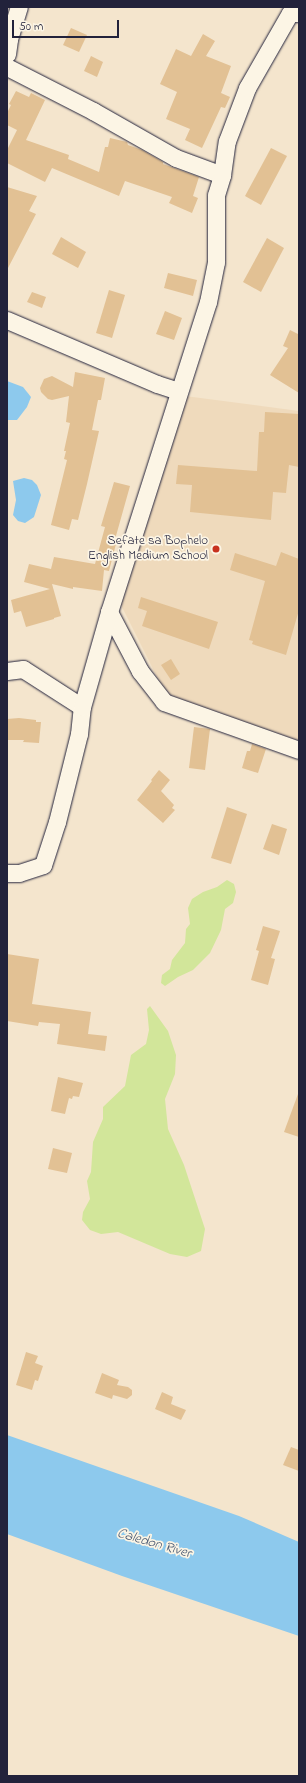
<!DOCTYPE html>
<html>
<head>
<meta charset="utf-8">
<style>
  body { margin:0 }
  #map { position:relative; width:306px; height:1783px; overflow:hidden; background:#f4e5cd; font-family:"Indie Flower",sans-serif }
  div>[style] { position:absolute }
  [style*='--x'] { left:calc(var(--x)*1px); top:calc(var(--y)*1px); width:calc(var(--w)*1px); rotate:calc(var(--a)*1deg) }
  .built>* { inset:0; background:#efdabc }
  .green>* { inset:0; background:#d2e69a }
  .water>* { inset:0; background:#8dc9ed }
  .building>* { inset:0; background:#e2c194 }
  .roads { filter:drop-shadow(0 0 1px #22223b) drop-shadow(0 0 1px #22223b) }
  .minor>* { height:17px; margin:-8.5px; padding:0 8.5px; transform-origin:8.5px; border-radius:8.5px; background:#fcf5e5 }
  .dots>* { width:11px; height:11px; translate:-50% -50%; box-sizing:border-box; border:2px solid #fcf5e5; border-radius:50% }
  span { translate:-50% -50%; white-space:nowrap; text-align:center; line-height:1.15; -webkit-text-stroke:3.5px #fcf5e5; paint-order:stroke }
  .poi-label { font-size:13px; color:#22223b }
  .right { translate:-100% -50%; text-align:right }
  .water-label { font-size:14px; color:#425470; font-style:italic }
  .frame { position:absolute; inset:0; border:8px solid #22223b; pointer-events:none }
  .scale { position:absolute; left:12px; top:20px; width:107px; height:18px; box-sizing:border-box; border:2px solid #22223b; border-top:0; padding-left:5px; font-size:12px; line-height:14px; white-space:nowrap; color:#22223b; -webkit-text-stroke:3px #fcf5e5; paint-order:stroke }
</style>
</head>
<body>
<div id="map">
  <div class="built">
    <div style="clip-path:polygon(185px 396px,299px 411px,299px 741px,167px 697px,118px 599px)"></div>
  </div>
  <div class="green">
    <div style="clip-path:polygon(227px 880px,234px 884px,236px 892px,233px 903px,225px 909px,221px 930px,210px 953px,193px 970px,178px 977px,165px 986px,161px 983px,162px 975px,170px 969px,172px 960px,185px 943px,186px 929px,190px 924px,188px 908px,192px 899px,203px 892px,217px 887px)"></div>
    <div style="clip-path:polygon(150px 1006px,168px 1031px,176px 1055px,175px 1074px,165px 1099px,168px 1129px,184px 1165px,205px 1229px,201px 1251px,187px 1257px,170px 1254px,118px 1232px,101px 1234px,90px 1230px,82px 1220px,83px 1212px,90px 1199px,87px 1181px,91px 1172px,93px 1142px,103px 1119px,103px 1107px,125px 1086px,131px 1055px,146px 1044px,149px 1030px,147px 1009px)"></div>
  </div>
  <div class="water">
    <div style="clip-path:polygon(7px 381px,23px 387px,31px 397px,27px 407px,17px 420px,7px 420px)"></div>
    <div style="clip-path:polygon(24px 478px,32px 480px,37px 485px,41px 495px,34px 517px,25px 523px,18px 521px,13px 515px,16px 500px,13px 481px)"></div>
    <div style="clip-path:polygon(7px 1435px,239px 1516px,299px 1542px,299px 1636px,122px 1576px,7px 1534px)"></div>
  </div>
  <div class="building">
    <div style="clip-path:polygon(71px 28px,87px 35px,79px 52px,63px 45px)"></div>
    <div style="clip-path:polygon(203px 34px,215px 41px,206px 56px,231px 66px,221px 93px,230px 97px,225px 108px,221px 107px,202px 148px,185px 140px,190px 129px,166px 119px,177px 92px,160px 84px,176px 49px,191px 56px)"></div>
    <div style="clip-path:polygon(91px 56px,103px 62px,97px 77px,84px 71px)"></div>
    <div style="clip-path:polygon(16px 91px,29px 97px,31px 93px,45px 100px,26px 140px,69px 155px,68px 159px,99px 172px,105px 147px,108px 147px,110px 138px,127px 142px,128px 145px,142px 150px,163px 162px,163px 164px,199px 177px,193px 196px,198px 198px,192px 213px,169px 203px,172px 197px,125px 181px,119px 196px,52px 168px,45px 182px,7px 163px,7px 150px,17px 130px,7px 125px,7px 113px,11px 105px,9px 104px)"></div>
    <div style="clip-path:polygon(271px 148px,287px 156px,261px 205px,245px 196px)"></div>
    <div style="clip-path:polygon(7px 187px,37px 196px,29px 211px,36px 214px,7px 270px)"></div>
    <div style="clip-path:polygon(61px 237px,86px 252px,78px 268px,52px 254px)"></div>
    <div style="clip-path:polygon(267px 238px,284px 248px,261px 292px,243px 282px)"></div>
    <div style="clip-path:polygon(168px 273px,197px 280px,193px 296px,164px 288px)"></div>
    <div style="clip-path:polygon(109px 290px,125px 295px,112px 338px,96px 333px)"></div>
    <div style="clip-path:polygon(32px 292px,46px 297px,42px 308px,27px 302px)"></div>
    <div style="clip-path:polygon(165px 311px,182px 318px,174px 340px,156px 334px)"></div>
    <div style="clip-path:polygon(290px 330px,298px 334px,299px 332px,299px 393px,270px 375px,288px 348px,283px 346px)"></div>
    <div style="clip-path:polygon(75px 372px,105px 378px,101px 400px,98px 400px,92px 430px,99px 431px,87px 484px,78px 520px,72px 519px,69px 530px,51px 525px,67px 460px,64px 459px,66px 451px,64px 451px,70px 423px,66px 422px,69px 396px,52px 400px,48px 399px,41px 392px,40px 388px,44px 379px,52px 376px,73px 387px)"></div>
    <div style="clip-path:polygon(265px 412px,299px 414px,299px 467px,289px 465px,286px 493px,273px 492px,271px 520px,190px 512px,192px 485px,176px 484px,178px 465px,257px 471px,259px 432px,264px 432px)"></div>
    <div style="clip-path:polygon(114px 482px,130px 486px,114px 543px,116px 544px,109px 571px,104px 570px,102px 591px,73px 587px,73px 589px,52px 584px,61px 616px,54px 618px,54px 619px,26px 627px,21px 611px,14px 613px,11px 600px,50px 589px,24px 582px,29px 564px,51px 569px,54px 557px,95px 564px,105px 527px,101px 526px)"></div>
    <div style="clip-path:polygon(281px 552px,299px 559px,299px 610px,286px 655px,252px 644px,253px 641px,249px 640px,265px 581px,230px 570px,235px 553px,276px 566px)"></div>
    <div style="clip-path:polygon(141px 597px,218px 622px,209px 649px,142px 626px,147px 611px,138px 608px)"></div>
    <div style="clip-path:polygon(171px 659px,180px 674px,171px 680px,161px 665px)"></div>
    <div style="clip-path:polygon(19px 718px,36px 720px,36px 722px,41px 722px,39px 743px,23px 742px,24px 740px,7px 740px,7px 719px)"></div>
    <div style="clip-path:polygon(194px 727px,210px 729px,205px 770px,189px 768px)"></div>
    <div style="clip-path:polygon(252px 744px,266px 749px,258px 773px,242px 768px,247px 751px,250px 751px)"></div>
    <div style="clip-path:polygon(159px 770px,170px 780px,161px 791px,174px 805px,172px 808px,175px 810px,163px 823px,137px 800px,152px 781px,151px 780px)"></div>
    <div style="clip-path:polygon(227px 807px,247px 814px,231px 864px,211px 858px)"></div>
    <div style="clip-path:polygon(272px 824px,287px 829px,279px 855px,263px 849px)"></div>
    <div style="clip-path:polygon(263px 926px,280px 931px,271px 958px,275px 959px,268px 985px,251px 980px,259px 951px,256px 950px)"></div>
    <div style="clip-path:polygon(7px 954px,39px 959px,32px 1004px,91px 1012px,88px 1034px,107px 1036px,105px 1051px,57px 1044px,60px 1024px,39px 1022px,38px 1026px,7px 1021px)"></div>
    <div style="clip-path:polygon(58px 1077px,83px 1083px,79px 1097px,73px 1096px,72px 1099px,69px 1098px,65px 1114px,51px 1111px)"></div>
    <div style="clip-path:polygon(298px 1094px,299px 1095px,299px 1137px,284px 1132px)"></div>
    <div style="clip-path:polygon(53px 1148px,72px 1153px,67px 1173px,48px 1169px)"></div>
    <div style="clip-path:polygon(26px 1352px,38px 1356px,35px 1363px,43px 1366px,38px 1381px,35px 1380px,32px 1390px,16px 1385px)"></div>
    <div style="clip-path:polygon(102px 1373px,119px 1380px,117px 1385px,128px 1387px,132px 1390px,132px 1395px,127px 1399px,113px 1395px,112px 1399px,95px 1393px)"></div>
    <div style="clip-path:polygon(162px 1392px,173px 1397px,171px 1404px,186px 1410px,181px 1420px,155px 1409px)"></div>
    <div style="clip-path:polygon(291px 1447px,299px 1450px,299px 1471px,283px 1465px)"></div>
  </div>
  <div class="roads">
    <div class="minor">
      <div style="--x:7;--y:54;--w:15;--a:-82"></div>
      <div style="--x:9;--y:39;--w:34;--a:-73"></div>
      <div style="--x:7;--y:67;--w:97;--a:27.1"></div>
      <div style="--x:93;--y:111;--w:95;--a:29.5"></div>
      <div style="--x:176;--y:158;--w:49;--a:20.3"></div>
      <div style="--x:7;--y:320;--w:163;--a:23.1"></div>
      <div style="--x:157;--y:384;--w:23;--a:18"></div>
      <div style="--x:109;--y:612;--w:67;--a:62.3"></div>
      <div style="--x:140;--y:671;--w:39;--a:52"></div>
      <div style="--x:164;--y:702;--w:143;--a:19.6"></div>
      <div style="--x:7;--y:671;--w:16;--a:-7"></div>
      <div style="--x:23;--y:669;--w:70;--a:32.8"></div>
      <div style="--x:7;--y:873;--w:12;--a:0"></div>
      <div style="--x:19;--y:873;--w:25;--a:-18"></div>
      <div style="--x:43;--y:865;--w:45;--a:-72"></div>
      <div style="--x:57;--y:822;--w:91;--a:-76"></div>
      <div style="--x:79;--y:734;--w:27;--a:-84"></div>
      <div style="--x:82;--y:707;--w:99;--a:-74.1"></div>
      <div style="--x:109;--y:612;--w:325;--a:-72.3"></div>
      <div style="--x:208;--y:302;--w:41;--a:-78.7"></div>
      <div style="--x:216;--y:262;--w:67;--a:-90"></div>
      <div style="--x:216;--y:195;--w:21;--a:-73"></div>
      <div style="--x:222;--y:175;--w:34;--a:-82"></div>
      <div style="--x:227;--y:141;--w:57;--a:-69.3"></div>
      <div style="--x:247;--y:88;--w:86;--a:-60.2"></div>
      <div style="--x:290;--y:13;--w:9;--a:0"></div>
    </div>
  </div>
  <div class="dots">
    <div style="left:216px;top:549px;background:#c8321e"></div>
  </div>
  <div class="poi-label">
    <span class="right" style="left:208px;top:549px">Sefate sa Bophelo<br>English Medium School</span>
  </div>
  <div class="water-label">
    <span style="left:154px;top:1544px;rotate:16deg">Caledon River</span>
  </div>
  <div class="frame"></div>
  <div class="scale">50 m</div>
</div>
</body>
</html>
